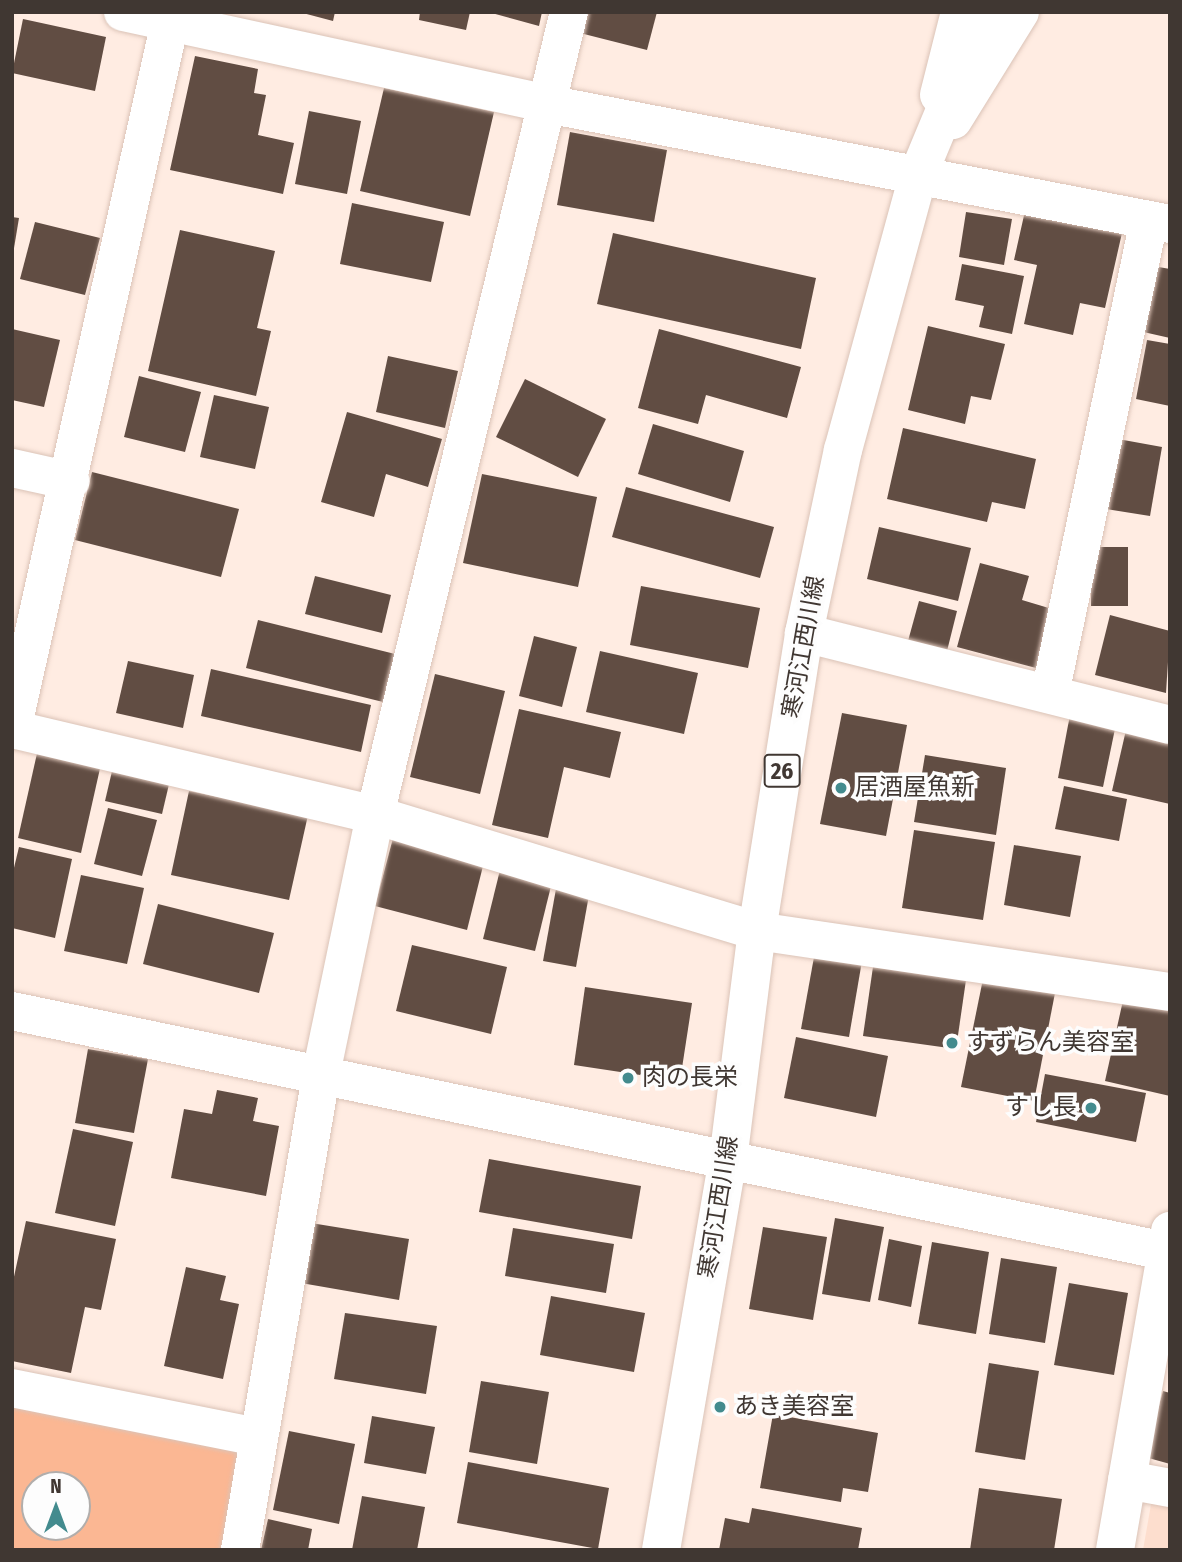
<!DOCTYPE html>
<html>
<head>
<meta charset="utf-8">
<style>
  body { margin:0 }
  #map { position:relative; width:1182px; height:1562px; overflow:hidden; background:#ffece2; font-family:"Fira Sans Condensed","Noto Sans JP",sans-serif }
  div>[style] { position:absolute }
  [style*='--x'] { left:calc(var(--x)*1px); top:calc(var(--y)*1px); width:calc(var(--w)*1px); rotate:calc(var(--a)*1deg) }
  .built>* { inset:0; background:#fddece }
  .green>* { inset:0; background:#fbb793 }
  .building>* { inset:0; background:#614d43 }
  .roads { filter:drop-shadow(0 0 2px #dbc3b7) drop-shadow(0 0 2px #dbc3b7) }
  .minor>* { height:38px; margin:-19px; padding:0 19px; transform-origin:19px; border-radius:19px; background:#fff }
  .major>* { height:38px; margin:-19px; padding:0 19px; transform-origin:19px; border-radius:19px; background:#fff }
  .dots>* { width:19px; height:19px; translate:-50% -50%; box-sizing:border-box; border:4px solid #fdfdfd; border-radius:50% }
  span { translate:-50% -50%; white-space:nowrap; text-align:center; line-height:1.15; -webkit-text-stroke:7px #fdfdfd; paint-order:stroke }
  .shield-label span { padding:2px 5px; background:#fdfdfd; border:2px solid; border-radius:5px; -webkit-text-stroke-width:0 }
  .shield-label { font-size:23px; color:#403732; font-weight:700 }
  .street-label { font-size:24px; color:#403732 }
  .poi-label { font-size:24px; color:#403732 }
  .left { translate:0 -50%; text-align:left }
  .right { translate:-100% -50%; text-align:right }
  .frame { position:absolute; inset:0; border:14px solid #403732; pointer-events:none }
  .north { position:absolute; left:21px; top:1471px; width:70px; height:70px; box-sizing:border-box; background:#fdfdfd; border:2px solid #b1aeac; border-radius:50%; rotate:0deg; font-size:19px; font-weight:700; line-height:28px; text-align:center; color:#403732 }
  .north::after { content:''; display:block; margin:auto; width:24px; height:32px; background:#438b8e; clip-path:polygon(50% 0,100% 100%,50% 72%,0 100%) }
</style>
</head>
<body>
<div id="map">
  <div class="built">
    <div style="clip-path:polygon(1152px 1499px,1170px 1502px,1170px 1550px,1143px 1550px)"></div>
  </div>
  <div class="green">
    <div style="clip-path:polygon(evenodd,12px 1388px,258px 1437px,240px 1550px,12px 1550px,12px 1388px,35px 1485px,77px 1485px,77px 1527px,35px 1527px,35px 1485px)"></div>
  </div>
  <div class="building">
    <div style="clip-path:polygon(299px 12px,335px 12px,333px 21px)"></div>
    <div style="clip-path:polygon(420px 12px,470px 12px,466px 30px,419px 20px)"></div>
    <div style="clip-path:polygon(488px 12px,542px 12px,539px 26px)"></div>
    <div style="clip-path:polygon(585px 12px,657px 12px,647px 50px,580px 33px)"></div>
    <div style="clip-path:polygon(23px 19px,106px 37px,95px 91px,12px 73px)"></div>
    <div style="clip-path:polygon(195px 56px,258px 69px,254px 93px,266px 95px,258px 135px,294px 143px,283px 194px,170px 170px)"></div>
    <div style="clip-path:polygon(384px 88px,494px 112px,470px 216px,360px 191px)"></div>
    <div style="clip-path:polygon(309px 111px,361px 121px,347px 194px,295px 184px)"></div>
    <div style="clip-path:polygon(570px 132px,667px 150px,654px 222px,557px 205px)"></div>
    <div style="clip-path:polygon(352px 203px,444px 222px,431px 282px,340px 264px)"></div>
    <div style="clip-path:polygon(1025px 211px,1122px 233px,1105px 308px,1080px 303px,1073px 335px,1024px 324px,1037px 265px,1014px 260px)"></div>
    <div style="clip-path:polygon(966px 212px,1012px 219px,1004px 265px,959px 257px)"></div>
    <div style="clip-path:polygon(12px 217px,19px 218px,14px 248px,12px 248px)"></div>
    <div style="clip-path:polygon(35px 222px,100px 238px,85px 295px,20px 279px)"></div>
    <div style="clip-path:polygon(180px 230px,275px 251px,257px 328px,271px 331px,256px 396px,148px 371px)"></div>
    <div style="clip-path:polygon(613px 233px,816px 278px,801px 349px,597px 304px)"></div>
    <div style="clip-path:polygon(962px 264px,1024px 276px,1012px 334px,979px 327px,984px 306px,955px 300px)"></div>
    <div style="clip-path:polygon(1153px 266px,1170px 269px,1170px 338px,1139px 331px)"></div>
    <div style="clip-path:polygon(928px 326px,1005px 344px,991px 400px,971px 396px,965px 424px,908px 410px)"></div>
    <div style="clip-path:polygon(12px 329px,60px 340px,44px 407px,12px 400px)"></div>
    <div style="clip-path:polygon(659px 329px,801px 367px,787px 418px,706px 395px,698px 424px,638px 408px)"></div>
    <div style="clip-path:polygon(1147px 340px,1170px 344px,1170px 406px,1136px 399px)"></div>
    <div style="clip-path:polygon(388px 356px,458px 371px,445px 428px,376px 412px)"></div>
    <div style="clip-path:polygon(139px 376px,201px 392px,185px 452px,124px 437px)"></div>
    <div style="clip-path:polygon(525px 379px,606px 419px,578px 477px,496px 437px)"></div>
    <div style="clip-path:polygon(214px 395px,269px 407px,255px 469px,200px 457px)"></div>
    <div style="clip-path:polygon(347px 412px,442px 439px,428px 487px,386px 474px,374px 517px,321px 502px)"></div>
    <div style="clip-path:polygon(653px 424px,744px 451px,730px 502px,638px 474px)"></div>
    <div style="clip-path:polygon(903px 428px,1036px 459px,1025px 509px,992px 502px,987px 522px,887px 499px)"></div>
    <div style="clip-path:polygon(1118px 439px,1162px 447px,1150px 516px,1106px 509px)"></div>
    <div style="clip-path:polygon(92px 472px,239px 509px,221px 577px,75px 540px)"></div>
    <div style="clip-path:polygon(482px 474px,597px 497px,578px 587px,463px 563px)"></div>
    <div style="clip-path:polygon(626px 487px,774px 527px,760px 578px,612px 537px)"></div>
    <div style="clip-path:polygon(879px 527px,971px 548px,958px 601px,867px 579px)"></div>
    <div style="clip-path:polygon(1091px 547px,1128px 547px,1128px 606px,1091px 606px)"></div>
    <div style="clip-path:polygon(980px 563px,1029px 576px,1022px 600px,1052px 609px,1036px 668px,957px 647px)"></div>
    <div style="clip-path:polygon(315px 576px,391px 595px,382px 633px,305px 614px)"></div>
    <div style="clip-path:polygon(641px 586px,760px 608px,748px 668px,630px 645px)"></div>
    <div style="clip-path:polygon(919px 601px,957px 611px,947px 651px,908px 641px)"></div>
    <div style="clip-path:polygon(1110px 615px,1170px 631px,1166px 693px,1095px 675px)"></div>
    <div style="clip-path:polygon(258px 620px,395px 654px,383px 702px,246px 668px)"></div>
    <div style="clip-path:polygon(534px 636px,577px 647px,562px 707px,519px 696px)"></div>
    <div style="clip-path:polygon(600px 651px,698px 673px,684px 734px,586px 712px)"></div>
    <div style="clip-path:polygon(128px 661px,194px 675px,183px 728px,116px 713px)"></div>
    <div style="clip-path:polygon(211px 669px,371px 705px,361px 752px,201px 716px)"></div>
    <div style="clip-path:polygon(435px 674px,505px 691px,480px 794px,410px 777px)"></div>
    <div style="clip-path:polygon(519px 709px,621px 732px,610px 778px,564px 767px,548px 838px,492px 825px)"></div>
    <div style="clip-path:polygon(842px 713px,907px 725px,886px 836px,820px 824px)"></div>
    <div style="clip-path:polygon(1070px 715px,1116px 724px,1103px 787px,1058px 778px)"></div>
    <div style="clip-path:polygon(1126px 730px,1170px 740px,1170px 804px,1112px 791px)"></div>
    <div style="clip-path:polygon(38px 749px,101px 764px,81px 853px,18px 838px)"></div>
    <div style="clip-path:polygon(925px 755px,1006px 768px,996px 835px,914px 822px)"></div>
    <div style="clip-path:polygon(113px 767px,170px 780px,162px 814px,105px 801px)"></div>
    <div style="clip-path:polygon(1064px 786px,1127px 799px,1119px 841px,1055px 829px)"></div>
    <div style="clip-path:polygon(189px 791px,308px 815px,289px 900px,171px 875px)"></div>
    <div style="clip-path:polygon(108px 808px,157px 820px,142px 876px,94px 864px)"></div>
    <div style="clip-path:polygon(914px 830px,995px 842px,983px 920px,902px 908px)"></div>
    <div style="clip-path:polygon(393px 838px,484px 862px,467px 930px,375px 906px)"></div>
    <div style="clip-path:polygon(1014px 845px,1081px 856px,1070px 917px,1004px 905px)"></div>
    <div style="clip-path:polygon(19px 847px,72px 859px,55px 938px,12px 928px,12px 876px)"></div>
    <div style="clip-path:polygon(500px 870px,552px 882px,535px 951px,483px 939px)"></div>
    <div style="clip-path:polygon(81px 875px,144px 888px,127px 964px,64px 951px)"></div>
    <div style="clip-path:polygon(556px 889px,589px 895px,576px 967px,543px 961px)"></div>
    <div style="clip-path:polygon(158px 904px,274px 933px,259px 993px,143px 964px)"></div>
    <div style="clip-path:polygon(412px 945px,507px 967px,491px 1034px,396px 1011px)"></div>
    <div style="clip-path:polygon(816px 946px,863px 955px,849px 1037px,801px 1029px)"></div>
    <div style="clip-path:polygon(874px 960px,967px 973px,956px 1049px,863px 1036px)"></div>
    <div style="clip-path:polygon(983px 979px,1055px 993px,1034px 1101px,961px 1087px)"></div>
    <div style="clip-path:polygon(585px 987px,692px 1003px,680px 1081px,574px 1065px)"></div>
    <div style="clip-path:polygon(1124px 996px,1170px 1007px,1170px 1096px,1105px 1081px)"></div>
    <div style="clip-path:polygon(796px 1037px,888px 1056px,876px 1117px,784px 1098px)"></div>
    <div style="clip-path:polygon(88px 1049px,148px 1059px,134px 1133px,75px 1123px)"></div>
    <div style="clip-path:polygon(1045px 1074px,1146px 1093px,1136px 1142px,1036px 1122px)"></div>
    <div style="clip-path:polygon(217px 1090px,258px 1098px,253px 1121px,279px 1126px,266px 1196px,171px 1178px,184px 1109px,212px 1114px)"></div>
    <div style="clip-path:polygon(73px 1129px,133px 1142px,115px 1226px,55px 1213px)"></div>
    <div style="clip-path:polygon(489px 1159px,641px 1186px,632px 1239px,479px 1212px)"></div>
    <div style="clip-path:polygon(835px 1218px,884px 1227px,870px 1302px,822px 1294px)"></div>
    <div style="clip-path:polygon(26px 1221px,116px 1239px,101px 1310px,85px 1307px,71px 1373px,12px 1361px,12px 1286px)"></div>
    <div style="clip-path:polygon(311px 1223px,409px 1239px,399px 1300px,301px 1283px)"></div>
    <div style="clip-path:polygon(763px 1227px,827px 1237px,813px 1320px,749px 1309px)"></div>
    <div style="clip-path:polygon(513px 1228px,614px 1244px,606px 1293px,505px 1276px)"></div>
    <div style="clip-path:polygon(889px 1239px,922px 1246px,911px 1307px,878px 1300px)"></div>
    <div style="clip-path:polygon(932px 1242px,989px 1252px,976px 1334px,918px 1324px)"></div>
    <div style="clip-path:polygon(1001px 1258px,1057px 1267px,1045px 1343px,989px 1334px)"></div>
    <div style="clip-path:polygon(186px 1267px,226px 1276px,220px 1300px,239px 1304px,223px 1379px,164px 1366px)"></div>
    <div style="clip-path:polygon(1069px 1283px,1128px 1293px,1114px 1375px,1054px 1365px)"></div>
    <div style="clip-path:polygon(551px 1296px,645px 1313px,634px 1372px,540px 1355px)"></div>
    <div style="clip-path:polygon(345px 1313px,437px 1326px,426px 1394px,334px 1379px)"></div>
    <div style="clip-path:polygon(989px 1363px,1039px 1371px,1025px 1460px,975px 1452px)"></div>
    <div style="clip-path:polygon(481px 1381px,549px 1392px,537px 1464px,469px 1452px)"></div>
    <div style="clip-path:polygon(1163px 1391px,1170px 1393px,1170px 1464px,1145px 1457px)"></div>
    <div style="clip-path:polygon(773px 1414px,878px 1433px,868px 1492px,843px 1488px,841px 1502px,760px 1488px)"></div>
    <div style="clip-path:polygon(372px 1416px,435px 1427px,426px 1474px,364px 1463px)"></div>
    <div style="clip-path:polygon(289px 1431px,355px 1444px,339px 1524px,273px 1510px)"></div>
    <div style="clip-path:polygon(468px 1462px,609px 1488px,598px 1549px,457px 1523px)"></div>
    <div style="clip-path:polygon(979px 1488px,1062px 1499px,1054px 1550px,970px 1550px)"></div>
    <div style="clip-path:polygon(362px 1496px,425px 1507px,417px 1550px,352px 1550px)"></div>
    <div style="clip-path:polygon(752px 1508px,862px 1528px,858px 1550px,719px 1550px,725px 1518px,749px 1523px)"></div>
    <div style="clip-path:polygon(268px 1519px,312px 1529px,308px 1550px,261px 1550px)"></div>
  </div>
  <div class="roads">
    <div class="minor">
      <div style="--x:123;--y:12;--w:434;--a:12.2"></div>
      <div style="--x:547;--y:104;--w:634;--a:10.9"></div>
      <div style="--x:939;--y:95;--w:86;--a:-75.8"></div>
      <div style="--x:953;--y:120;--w:127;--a:-58.2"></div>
      <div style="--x:12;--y:468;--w:60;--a:12.4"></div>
      <div style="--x:804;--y:633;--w:377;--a:14.1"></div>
      <div style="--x:1050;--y:694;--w:484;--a:-78.2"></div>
      <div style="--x:12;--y:729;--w:373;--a:13.3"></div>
      <div style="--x:375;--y:815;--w:399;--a:16.9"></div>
      <div style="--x:757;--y:931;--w:417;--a:8.4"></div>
      <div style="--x:12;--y:730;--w:725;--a:-77.42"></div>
      <div style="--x:12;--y:1011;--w:1183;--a:11.76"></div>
      <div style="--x:12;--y:1388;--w:251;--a:11.3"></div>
      <div style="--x:1127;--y:1480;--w:44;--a:10.5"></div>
      <div style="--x:240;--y:1550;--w:483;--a:-80.3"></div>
      <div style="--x:321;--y:1074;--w:265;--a:-78.2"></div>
      <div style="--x:375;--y:815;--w:826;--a:-76.42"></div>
      <div style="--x:1115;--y:1550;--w:324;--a:-80.2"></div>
    </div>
    <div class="major">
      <div style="--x:661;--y:1550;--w:396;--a:-80.3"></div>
      <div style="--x:728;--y:1160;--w:231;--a:-82.8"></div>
      <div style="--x:757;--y:931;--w:302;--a:-81"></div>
      <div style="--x:804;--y:633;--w:187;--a:-78"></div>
      <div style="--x:843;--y:450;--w:285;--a:-74.7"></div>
      <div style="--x:918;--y:175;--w:177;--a:-67.4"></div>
    </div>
  </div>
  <div class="dots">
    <div style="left:841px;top:788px;background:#438b8e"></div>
    <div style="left:952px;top:1043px;background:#438b8e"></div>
    <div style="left:628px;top:1078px;background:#438b8e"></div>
    <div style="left:1091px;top:1108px;background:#438b8e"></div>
    <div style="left:720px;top:1407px;background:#438b8e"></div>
  </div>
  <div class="shield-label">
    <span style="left:782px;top:771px">26</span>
  </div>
  <div class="street-label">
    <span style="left:804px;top:647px;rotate:-80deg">寒河江西川線</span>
    <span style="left:719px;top:1207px;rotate:-81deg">寒河江西川線</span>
  </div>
  <div class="poi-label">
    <span class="left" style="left:855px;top:788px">居酒屋魚新</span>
    <span class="left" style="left:966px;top:1043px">すずらん美容室</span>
    <span class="left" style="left:642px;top:1078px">肉の長栄</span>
    <span class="right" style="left:1077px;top:1108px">すし長</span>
    <span class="left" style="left:734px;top:1407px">あき美容室</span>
  </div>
  <div class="frame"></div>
  <div class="north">N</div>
</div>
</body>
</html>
